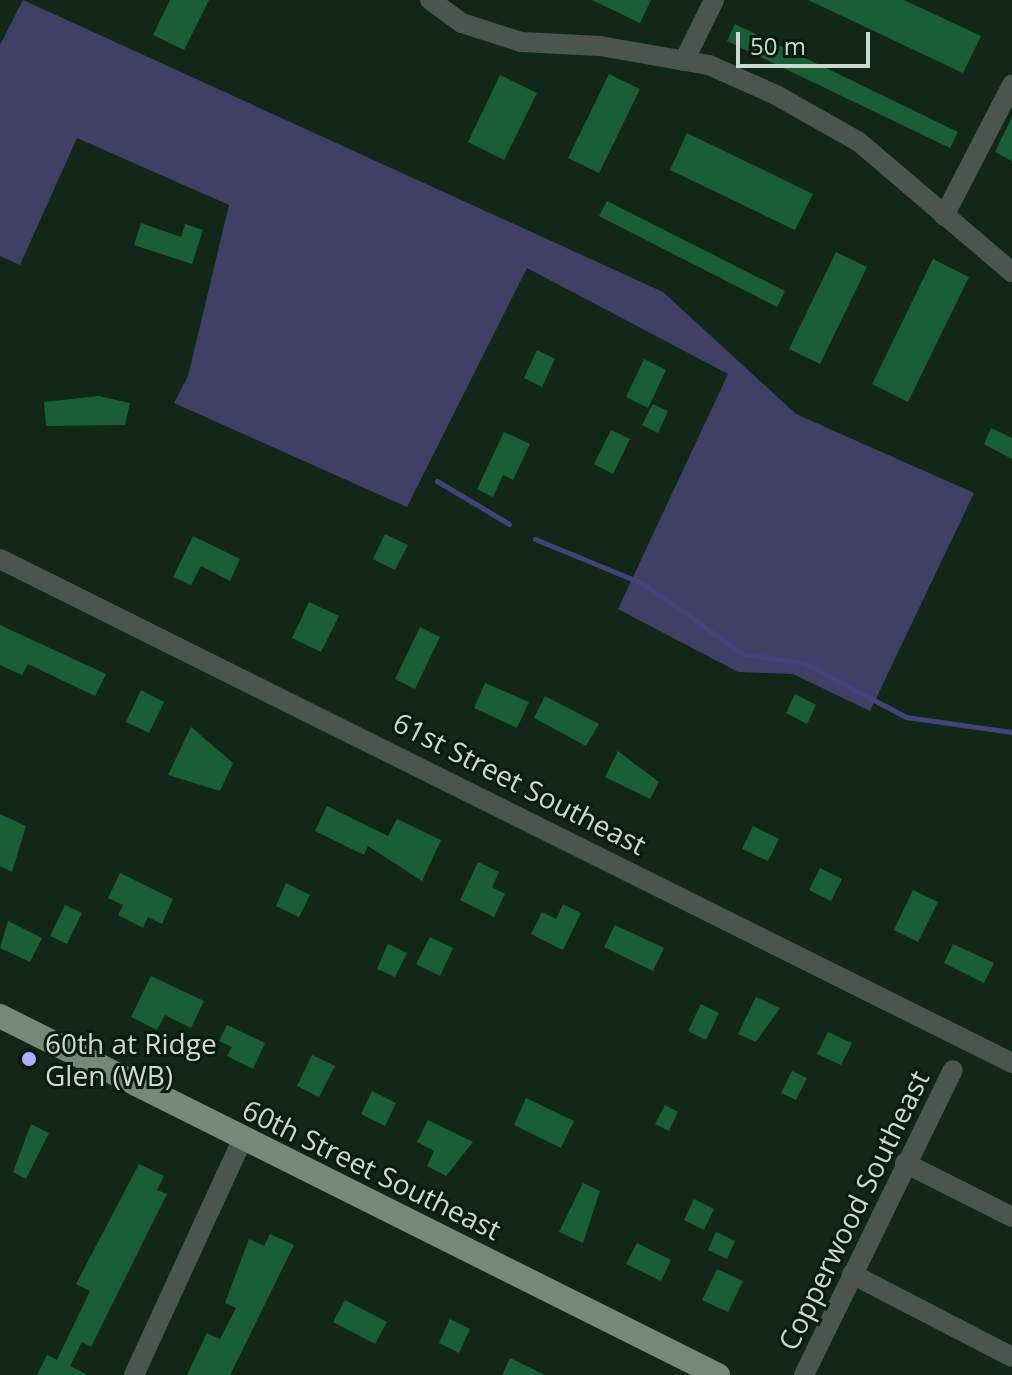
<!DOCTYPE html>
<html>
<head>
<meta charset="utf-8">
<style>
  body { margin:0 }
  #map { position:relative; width:1012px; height:1375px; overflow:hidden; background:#122718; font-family:"Open Sans",sans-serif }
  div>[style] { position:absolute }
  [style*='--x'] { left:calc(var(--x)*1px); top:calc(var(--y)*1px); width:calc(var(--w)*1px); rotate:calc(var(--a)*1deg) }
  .green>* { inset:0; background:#403f65 }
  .stream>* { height:5px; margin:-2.5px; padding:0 2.5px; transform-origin:2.5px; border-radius:2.5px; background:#45417b }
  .building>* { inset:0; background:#1a5e35 }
  .minor>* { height:20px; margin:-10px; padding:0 10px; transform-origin:10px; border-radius:10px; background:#4b554e }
  .major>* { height:24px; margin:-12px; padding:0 12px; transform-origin:12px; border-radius:12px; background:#748979 }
  .dots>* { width:22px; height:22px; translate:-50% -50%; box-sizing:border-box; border:4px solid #081d0f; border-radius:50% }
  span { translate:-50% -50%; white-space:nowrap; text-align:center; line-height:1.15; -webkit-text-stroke:6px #081d0f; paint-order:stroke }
  .street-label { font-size:28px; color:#ccd9d0 }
  .poi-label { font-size:28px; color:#ccd9d0 }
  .left { translate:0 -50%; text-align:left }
  .scale { position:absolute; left:736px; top:32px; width:134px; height:36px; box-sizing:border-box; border:4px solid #ccd9d0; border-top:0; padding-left:10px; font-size:24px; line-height:28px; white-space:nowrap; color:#ccd9d0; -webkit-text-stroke:6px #081d0f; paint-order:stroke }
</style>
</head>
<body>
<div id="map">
  <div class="green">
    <div style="clip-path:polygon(23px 0,663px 292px,796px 414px,974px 493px,870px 711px,793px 674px,738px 672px,618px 609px,728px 374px,527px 268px,407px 507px,174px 403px,188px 376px,229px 205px,77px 138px,20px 265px,0 256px,0 45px)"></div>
  </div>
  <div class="stream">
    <div style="--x:437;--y:481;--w:84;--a:30.8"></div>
    <div style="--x:535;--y:539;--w:118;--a:22.4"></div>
    <div style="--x:644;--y:584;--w:121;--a:35.3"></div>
    <div style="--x:743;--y:654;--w:62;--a:8.4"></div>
    <div style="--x:804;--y:663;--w:115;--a:27.9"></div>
    <div style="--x:906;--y:717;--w:107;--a:8.1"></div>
  </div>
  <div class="building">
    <div style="clip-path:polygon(170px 0,209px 0,184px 50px,153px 35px)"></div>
    <div style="clip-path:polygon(592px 0,651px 0,640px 23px)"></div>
    <div style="clip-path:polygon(808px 0,904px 0,981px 36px,963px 73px)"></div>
    <div style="clip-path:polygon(735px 24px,958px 132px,950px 148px,727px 41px)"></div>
    <div style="clip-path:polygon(609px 74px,640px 89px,599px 173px,568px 158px)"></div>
    <div style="clip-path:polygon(500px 75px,537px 93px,504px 160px,468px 142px)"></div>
    <div style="clip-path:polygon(1012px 117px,1012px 161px,995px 152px)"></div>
    <div style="clip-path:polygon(687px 133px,813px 194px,795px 230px,670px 170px)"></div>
    <div style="clip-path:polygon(607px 201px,785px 291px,777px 307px,599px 216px)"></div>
    <div style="clip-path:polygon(141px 223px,181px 237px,185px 224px,203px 230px,192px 264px,134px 245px)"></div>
    <div style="clip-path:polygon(836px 252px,867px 267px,820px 364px,789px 349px)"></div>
    <div style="clip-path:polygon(933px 259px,969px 277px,908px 402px,872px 384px)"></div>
    <div style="clip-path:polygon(537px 350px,555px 359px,542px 387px,524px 378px)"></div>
    <div style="clip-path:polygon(644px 359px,666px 370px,648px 408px,626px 397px)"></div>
    <div style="clip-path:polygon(99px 396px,130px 403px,125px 425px,46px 426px,44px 402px)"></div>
    <div style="clip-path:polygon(653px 404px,668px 411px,658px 433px,642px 425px)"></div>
    <div style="clip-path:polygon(991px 428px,1012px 438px,1012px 459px,984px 444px)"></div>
    <div style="clip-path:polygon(611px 430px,630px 439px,613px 474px,594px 464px)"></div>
    <div style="clip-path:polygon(504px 432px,530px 444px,513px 480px,503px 475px,493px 497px,477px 489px)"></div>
    <div style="clip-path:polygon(385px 534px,408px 545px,395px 570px,373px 559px)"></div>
    <div style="clip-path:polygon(193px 536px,240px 559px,230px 581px,201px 566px,191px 585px,173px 577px)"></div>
    <div style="clip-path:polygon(309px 602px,339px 616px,321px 652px,292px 638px)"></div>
    <div style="clip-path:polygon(0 625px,106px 674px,95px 696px,28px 664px,22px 675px,0 665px)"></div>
    <div style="clip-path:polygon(420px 627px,440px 637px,415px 689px,395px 679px)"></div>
    <div style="clip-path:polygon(485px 683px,529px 702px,517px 728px,474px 708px)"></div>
    <div style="clip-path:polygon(141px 690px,164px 702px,149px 733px,126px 722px)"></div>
    <div style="clip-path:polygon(795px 694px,816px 705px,807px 724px,786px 713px)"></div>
    <div style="clip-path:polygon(545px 696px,599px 724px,586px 746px,534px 718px)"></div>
    <div style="clip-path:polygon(191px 727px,233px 763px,220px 791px,168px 775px)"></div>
    <div style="clip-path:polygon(618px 751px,659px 782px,650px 799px,605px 777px)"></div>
    <div style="clip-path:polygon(327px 806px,388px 836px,397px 819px,441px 840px,422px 881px,368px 846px,364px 855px,315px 831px)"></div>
    <div style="clip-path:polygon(0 814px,26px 826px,12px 872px,0 866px)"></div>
    <div style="clip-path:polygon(753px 826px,779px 839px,768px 861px,742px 849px)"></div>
    <div style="clip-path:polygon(478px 862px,499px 872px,492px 887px,505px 894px,494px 917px,460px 900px)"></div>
    <div style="clip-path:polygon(820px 868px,842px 879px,831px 901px,809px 890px)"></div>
    <div style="clip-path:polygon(120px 873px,173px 899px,162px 924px,148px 917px,143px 928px,118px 915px,123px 905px,108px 898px)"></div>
    <div style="clip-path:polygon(286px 883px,310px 895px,299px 917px,276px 906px)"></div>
    <div style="clip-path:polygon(913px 890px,938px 902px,918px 942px,894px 930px)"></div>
    <div style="clip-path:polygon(563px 904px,581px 913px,563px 950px,531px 934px,542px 912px,556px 919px)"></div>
    <div style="clip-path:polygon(65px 905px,82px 913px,67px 944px,50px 936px)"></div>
    <div style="clip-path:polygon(8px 921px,42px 938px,30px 962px,0 948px)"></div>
    <div style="clip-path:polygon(615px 925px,664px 948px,653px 971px,604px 947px)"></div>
    <div style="clip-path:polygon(430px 937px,453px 948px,440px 976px,416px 964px)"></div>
    <div style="clip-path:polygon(388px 944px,407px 953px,395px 977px,377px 969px)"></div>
    <div style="clip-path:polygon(953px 944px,994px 963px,984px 983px,944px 963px)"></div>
    <div style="clip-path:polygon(151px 976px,204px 1001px,191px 1028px,165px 1015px,157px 1030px,131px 1017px)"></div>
    <div style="clip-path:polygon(756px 997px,780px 1008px,756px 1042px,738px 1034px)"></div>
    <div style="clip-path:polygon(701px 1004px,719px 1013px,706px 1040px,688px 1031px)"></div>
    <div style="clip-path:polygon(227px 1025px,265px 1043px,253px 1069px,227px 1056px,232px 1047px,219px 1041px)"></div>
    <div style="clip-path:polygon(828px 1032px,852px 1043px,841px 1065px,817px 1054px)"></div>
    <div style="clip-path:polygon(312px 1055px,335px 1066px,319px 1097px,297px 1086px)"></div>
    <div style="clip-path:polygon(792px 1071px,807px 1078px,796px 1100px,781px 1093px)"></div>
    <div style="clip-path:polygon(372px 1091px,396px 1103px,385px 1126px,361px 1114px)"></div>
    <div style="clip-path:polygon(526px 1098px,574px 1121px,561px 1148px,514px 1125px)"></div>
    <div style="clip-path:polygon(665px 1105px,678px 1112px,669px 1131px,655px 1124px)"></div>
    <div style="clip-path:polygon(428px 1120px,473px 1142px,446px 1176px,427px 1166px,434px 1151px,417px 1142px)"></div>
    <div style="clip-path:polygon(31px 1124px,49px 1133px,26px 1179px,13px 1172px)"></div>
    <div style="clip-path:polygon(139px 1164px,164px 1176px,157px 1190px,167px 1194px,91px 1347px,82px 1342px,70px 1366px,88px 1375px,37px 1375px,47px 1355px,57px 1360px,90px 1291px,76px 1284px)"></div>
    <div style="clip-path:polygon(583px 1183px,600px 1191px,583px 1243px,559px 1232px)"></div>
    <div style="clip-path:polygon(694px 1199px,714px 1209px,704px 1230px,684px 1220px)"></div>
    <div style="clip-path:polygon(716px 1232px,735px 1241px,727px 1259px,708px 1250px)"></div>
    <div style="clip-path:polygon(270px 1234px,294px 1245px,230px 1375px,187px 1375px,207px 1333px,220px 1339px,236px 1308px,225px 1303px,249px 1239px,264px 1246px)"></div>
    <div style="clip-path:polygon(637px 1243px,671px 1260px,661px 1281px,626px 1264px)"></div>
    <div style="clip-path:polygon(717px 1269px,743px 1281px,728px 1312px,702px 1300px)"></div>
    <div style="clip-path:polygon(345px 1300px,387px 1322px,375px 1344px,333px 1322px)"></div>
    <div style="clip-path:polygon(450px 1319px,470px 1329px,459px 1353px,439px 1343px)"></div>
    <div style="clip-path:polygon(510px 1358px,545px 1375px,502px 1375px)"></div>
  </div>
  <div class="minor">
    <div style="--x:430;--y:0;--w:39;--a:36"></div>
    <div style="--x:462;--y:23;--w:62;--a:17.9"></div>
    <div style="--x:521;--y:42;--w:79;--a:2.9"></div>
    <div style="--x:600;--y:46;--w:111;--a:9.9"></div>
    <div style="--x:709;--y:65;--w:73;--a:24.1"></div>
    <div style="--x:776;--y:95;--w:95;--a:29.5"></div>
    <div style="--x:859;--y:142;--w:201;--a:40.4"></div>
    <div style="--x:684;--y:61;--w:68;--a:-63.8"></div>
    <div style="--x:944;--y:216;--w:148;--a:-62.6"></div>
    <div style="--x:0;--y:559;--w:1131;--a:26.47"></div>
    <div style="--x:905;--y:1163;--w:120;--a:26.8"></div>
    <div style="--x:852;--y:1274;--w:180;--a:27.4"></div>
    <div style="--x:134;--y:1375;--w:261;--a:-65.3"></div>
    <div style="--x:804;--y:1375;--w:339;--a:-64"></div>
  </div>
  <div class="major">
    <div style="--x:0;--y:1016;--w:803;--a:26.57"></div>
  </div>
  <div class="dots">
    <div style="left:29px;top:1059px;background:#afaefa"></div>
  </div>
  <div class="street-label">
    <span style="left:520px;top:783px;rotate:27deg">61st Street Southeast</span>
    <span style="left:372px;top:1169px;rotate:26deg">60th Street Southeast</span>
    <span style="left:853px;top:1210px;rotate:-64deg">Copperwood Southeast</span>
  </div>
  <div class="poi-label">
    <span class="left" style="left:45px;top:1059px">60th at Ridge<br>Glen (WB)</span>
  </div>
  <div class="scale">50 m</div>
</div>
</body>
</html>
